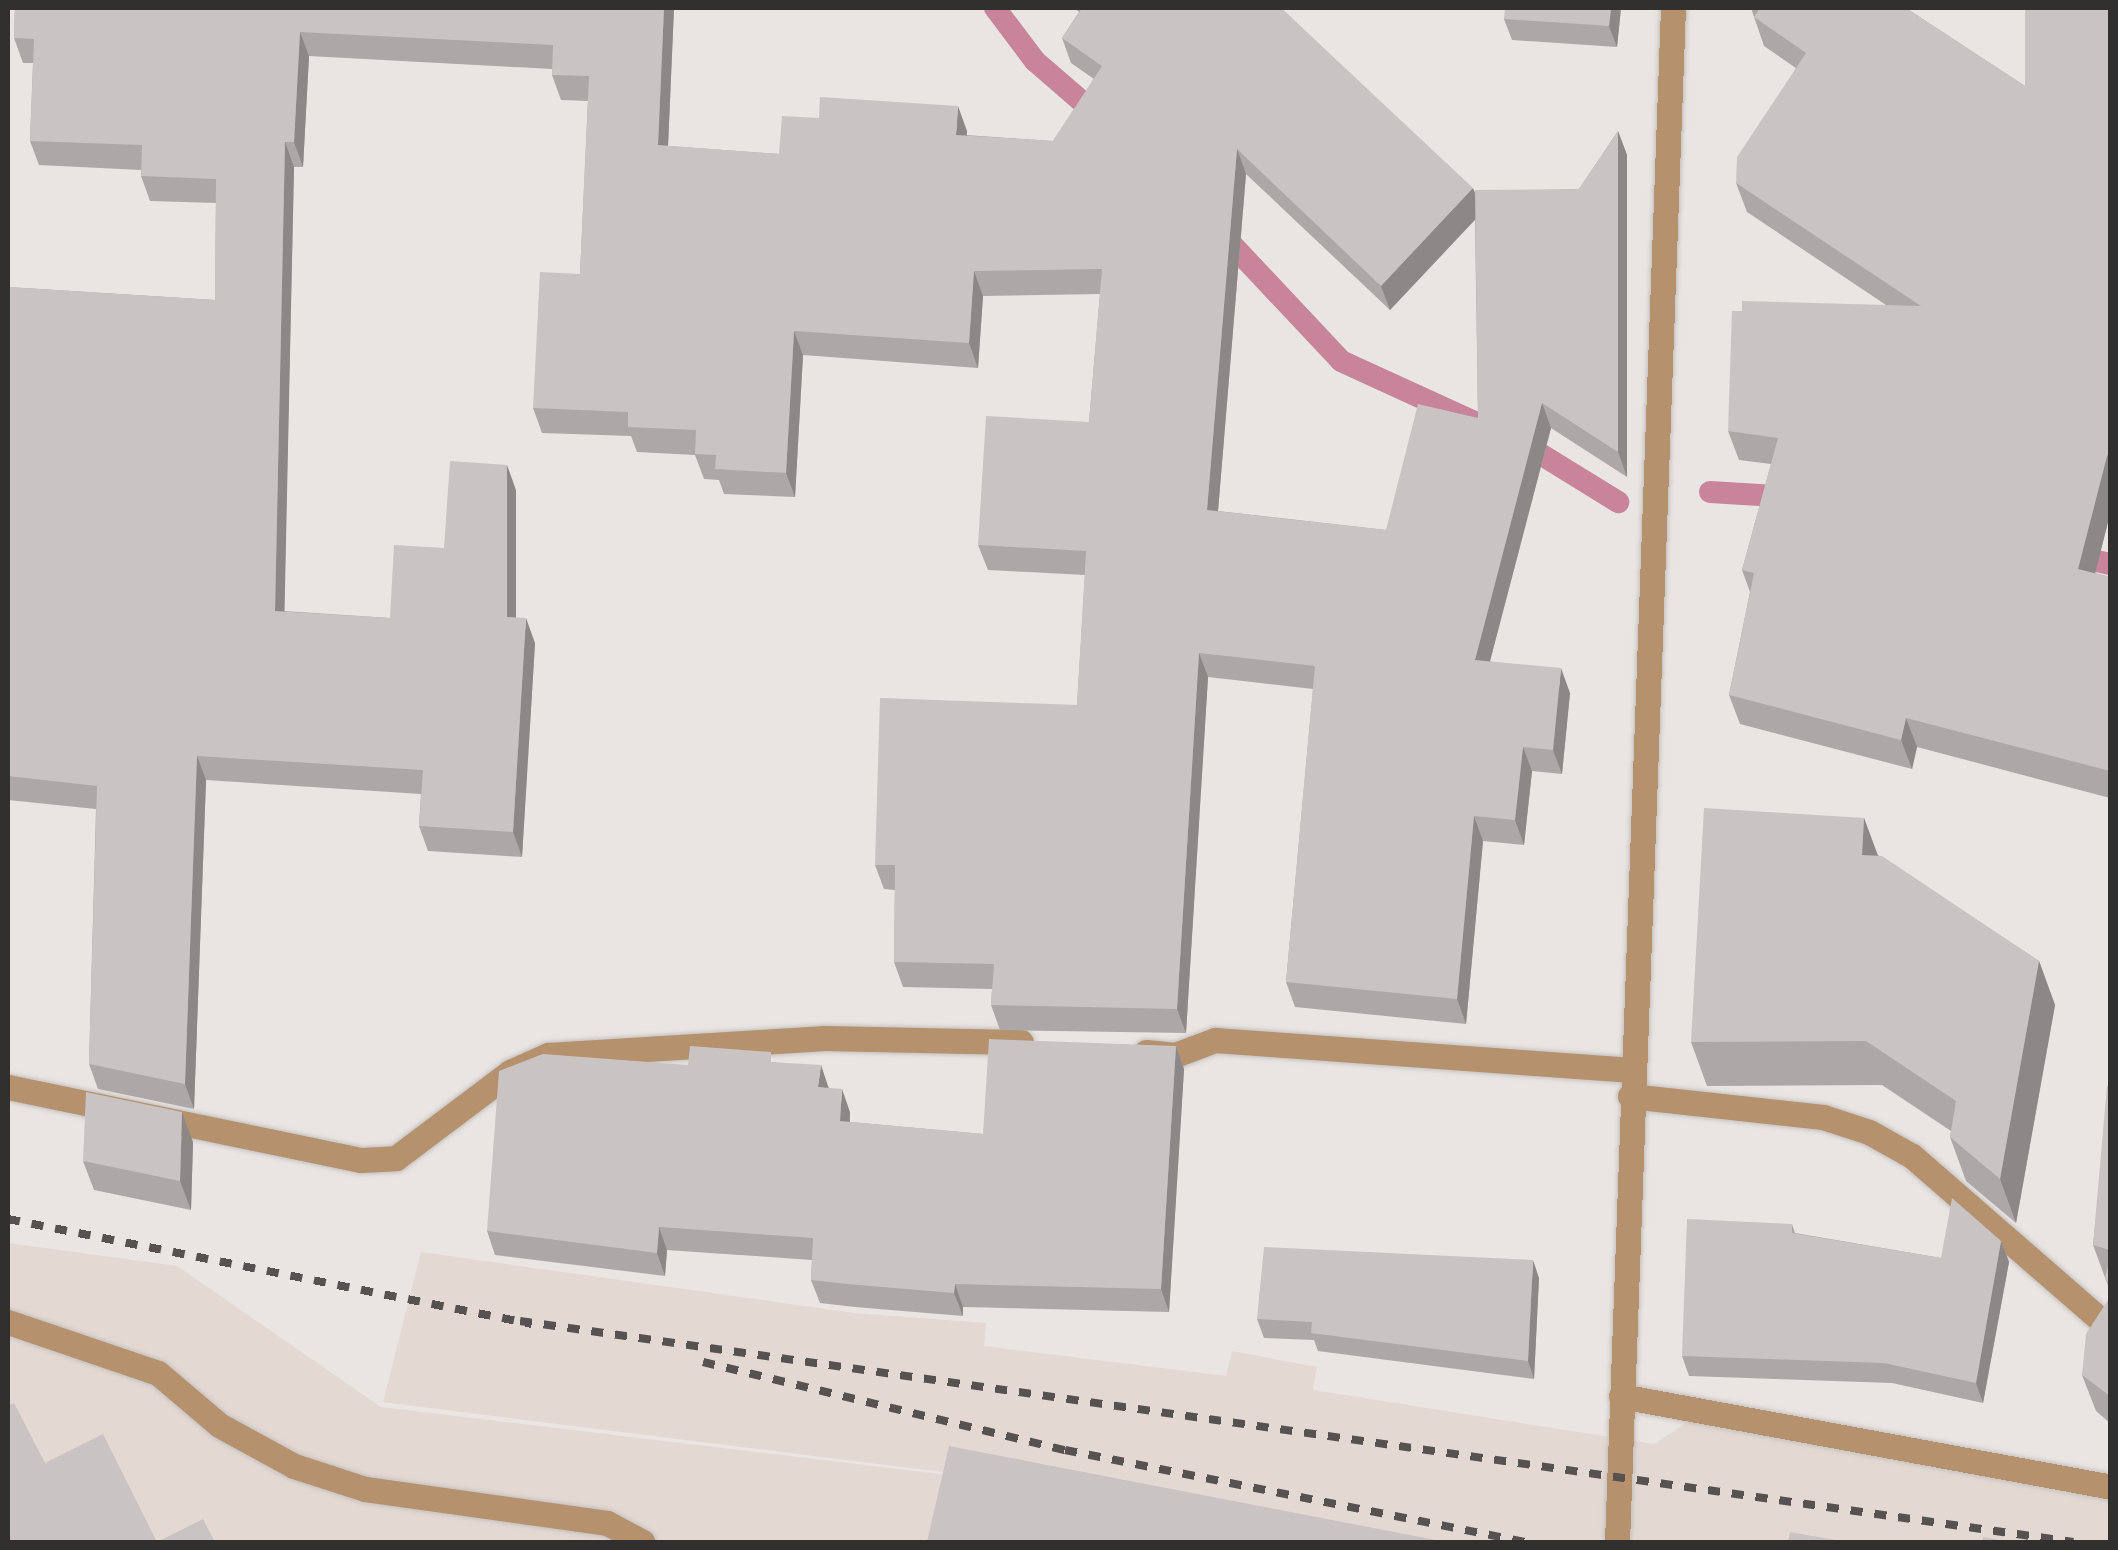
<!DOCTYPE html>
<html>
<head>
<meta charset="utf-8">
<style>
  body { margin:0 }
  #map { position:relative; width:2118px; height:1550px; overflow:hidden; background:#e9e5e3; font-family:Rubik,sans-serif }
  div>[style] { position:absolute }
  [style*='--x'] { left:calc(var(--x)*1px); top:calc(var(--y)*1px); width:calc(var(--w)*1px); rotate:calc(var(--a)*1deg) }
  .built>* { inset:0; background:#e4d8d3 }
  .stream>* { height:22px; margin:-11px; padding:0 11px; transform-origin:11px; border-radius:11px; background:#c8849a }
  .roads { filter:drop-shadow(0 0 2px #c4c1bf) drop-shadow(0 0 2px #c4c1bf) }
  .minor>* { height:25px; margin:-12.5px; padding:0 12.5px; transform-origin:12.5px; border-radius:12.5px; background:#b5916d }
  .rail>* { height:8px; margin-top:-4px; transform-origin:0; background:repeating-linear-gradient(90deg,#555251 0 12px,transparent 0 24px) }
  .wall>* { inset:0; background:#ada8a8 }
  .shaded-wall>* { inset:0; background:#8d8888 }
  .building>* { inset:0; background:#c9c3c3 }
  span { translate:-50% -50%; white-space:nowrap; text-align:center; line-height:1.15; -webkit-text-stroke:8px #e9e5e3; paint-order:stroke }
  .frame { position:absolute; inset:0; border:10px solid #32302f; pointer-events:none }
</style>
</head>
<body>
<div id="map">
  <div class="built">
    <div style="clip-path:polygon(8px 1243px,177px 1266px,381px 1407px,940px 1474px,1303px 1542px,8px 1542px)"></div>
    <div style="clip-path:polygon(421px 1252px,854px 1313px,986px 1323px,984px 1346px,1226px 1376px,1232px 1351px,1317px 1367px,1313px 1390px,1654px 1444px,1689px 1421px,2110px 1496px,2110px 1542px,1324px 1542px,975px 1476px,383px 1402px)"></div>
  </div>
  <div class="stream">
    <div style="--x:995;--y:8;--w:66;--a:53"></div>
    <div style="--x:1035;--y:61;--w:90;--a:40.9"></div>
    <div style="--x:1221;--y:233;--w:175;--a:46.8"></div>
    <div style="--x:1341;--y:361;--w:207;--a:24.6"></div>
    <div style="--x:1529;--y:447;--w:105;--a:31.7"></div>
    <div style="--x:1710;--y:492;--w:84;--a:3.4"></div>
    <div style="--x:2070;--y:555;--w:41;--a:12.7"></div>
  </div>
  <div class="roads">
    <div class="minor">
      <div style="--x:1146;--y:1052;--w:29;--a:6"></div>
      <div style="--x:1175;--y:1055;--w:43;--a:-20.6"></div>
      <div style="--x:1215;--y:1040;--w:415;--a:4.1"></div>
      <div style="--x:8;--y:1087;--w:360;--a:11.7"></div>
      <div style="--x:361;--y:1160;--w:35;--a:-3"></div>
      <div style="--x:396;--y:1158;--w:143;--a:-37"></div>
      <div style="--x:510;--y:1072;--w:42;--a:-24.1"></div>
      <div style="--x:548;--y:1055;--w:278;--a:-3.5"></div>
      <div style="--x:825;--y:1038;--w:196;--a:1.2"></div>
      <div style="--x:1630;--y:1096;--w:194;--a:6.2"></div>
      <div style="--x:1823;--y:1117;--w:48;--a:18.1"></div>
      <div style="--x:1869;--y:1132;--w:49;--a:29.2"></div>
      <div style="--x:1912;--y:1156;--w:262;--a:41"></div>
      <div style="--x:8;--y:1322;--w:158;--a:18.8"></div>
      <div style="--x:158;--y:1373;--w:80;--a:40.4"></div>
      <div style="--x:219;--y:1425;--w:85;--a:28.7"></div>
      <div style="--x:294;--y:1466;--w:75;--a:17.9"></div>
      <div style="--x:365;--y:1489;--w:244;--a:8"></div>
      <div style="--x:607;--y:1523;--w:40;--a:28"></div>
      <div style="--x:1621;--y:1396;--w:497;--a:10.5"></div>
      <div style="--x:1617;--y:1542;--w:1535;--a:-87.91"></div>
    </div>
  </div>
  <div class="rail">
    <div style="--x:8;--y:1219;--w:534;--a:11.33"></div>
    <div style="--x:520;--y:1321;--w:1569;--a:8.1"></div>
    <div style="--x:703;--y:1362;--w:373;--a:13.7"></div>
    <div style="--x:1065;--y:1450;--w:470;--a:11.3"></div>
  </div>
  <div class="wall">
    <div style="clip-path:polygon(evenodd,15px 8px,674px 8px,668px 146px,779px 154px,967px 131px,966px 135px,1053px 141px,1094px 79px,1071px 63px,1062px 38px,1079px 12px,1074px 8px,1281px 8px,1475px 192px,1579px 189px,1618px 131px,1627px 155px,1627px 477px,1551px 428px,1490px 661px,1570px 693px,1562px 774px,1532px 771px,1524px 845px,1483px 841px,1466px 1024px,1295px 1007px,1286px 982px,1313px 689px,1208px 677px,1186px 1033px,1000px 1030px,991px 1005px,992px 989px,903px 987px,894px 962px,895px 890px,884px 889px,875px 865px,1077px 705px,1085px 575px,988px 570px,978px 545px,1089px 422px,1100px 294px,983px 296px,978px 368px,803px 355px,795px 497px,724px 494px,719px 480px,704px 479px,695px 455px,637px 452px,631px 436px,542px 433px,533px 408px,580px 274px,588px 101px,561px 100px,552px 75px,552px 69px,309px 56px,303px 167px,294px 167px,284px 611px,390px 618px,444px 548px,516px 490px,516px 618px,535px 643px,522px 857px,428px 851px,419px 826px,421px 794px,206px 780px,194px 1109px,98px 1089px,89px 1064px,96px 809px,8px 800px,8px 287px,215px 300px,216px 203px,150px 201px,141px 176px,141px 170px,39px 165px,30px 141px,33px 63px,23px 63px,14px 38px,15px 8px,1246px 174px,1390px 310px,1475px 220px,1478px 418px,1386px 530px,1218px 511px,1246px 174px)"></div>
    <div style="clip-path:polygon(1621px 8px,1617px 47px,1512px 40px,1504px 19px)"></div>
    <div style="clip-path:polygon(1751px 8px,1906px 8px,2025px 86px,2110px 8px,2110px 514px,2095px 573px,2110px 577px,2110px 798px,1917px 747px,1912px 769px,1740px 724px,1729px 695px,1750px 592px,1742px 570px,1771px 464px,1739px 460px,1728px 431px,1886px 305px,1747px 212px,1736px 183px,1796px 68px,1764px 46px)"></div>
    <div style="clip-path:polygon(1864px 818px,1878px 855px,2039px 961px,2055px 1005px,2016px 1223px,1966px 1181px,1950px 1137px,1951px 1131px,1882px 1085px,1707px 1086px,1691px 1042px)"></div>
    <div style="clip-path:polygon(1176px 1046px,1184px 1069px,1169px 1312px,963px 1307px,963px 1316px,855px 1307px,820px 1303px,811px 1280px,812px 1260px,667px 1250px,665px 1276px,495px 1255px,487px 1231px,688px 1065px,775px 1062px,829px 1088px,850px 1112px,850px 1122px,983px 1134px)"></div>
    <div style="clip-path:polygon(2110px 1087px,2110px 1291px,2093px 1245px)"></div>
    <div style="clip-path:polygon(193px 1142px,191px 1210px,94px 1190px,83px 1161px)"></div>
    <div style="clip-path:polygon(1792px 1224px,1795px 1233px,1941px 1258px,2001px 1241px,2009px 1262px,1983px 1403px,1892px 1383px,1689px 1376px,1682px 1356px)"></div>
    <div style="clip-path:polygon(1539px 1278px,1534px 1379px,1318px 1351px,1314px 1340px,1264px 1338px,1257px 1319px)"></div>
    <div style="clip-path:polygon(2110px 1297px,2110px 1423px,2096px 1411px,2082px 1375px)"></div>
  </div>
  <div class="shaded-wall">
    <div style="clip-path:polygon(664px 8px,674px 8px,667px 170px,658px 145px)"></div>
    <div style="clip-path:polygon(1611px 8px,1621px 8px,1617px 47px,1609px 26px)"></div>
    <div style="clip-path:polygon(300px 32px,309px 56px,303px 167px,294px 142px)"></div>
    <div style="clip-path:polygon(958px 106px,967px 131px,965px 159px,956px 135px)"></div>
    <div style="clip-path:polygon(1618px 131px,1627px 155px,1627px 477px,1618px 452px)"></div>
    <div style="clip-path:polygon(285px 142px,294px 167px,284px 635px,275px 611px)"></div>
    <div style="clip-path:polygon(1237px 149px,1246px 174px,1216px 535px,1207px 510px)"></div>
    <div style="clip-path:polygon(1473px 188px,1482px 212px,1390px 310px,1381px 286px)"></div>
    <div style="clip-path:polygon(974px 271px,983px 296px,978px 368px,969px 343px)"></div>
    <div style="clip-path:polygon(794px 331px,803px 355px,795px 497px,786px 473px)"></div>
    <div style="clip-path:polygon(1542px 403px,1551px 428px,1484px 684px,1475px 660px)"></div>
    <div style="clip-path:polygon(2110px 452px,2110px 514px,2089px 598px,2078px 569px,2107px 456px)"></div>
    <div style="clip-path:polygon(507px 465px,516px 490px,516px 642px,507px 617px)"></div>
    <div style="clip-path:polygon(526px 618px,535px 643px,522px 857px,513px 832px)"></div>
    <div style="clip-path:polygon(1199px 653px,1208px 677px,1186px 1033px,1177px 1009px)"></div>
    <div style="clip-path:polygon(1561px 668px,1570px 693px,1562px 774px,1553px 750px)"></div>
    <div style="clip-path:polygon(1906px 718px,1917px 747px,1912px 769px,1901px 740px)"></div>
    <div style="clip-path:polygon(1523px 747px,1532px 771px,1524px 845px,1515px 820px)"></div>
    <div style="clip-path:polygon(197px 756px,206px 780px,194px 1109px,185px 1084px)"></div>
    <div style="clip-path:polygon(1474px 816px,1483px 841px,1466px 1024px,1457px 999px)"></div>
    <div style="clip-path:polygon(1864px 818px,1880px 862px,1862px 855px)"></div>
    <div style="clip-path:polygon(2039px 961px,2055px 1005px,2016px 1223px,2000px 1179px)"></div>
    <div style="clip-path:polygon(1176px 1046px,1184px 1069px,1169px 1312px,1161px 1289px)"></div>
    <div style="clip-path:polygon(821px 1065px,829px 1089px,818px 1087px)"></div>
    <div style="clip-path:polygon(842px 1089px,850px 1112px,849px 1144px,840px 1121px)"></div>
    <div style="clip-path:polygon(182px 1112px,193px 1142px,191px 1210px,180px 1181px)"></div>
    <div style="clip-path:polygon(659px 1227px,667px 1250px,665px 1276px,657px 1253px)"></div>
    <div style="clip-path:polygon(2001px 1241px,2009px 1262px,1983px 1403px,1976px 1383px)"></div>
    <div style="clip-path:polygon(1533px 1260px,1539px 1278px,1534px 1379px,1528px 1361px)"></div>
    <div style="clip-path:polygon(955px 1284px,963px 1307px,963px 1316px,954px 1293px)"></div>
  </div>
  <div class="building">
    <div style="clip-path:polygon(15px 8px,664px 8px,658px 145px,779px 154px,782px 116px,819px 118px,820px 97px,958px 106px,956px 135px,1053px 141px,1102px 66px,1062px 38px,1082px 8px,1281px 8px,1473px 188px,1381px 286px,1237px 149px,1207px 510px,1386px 530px,1418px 404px,1478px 418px,1475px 190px,1579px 189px,1618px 131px,1618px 452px,1542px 403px,1475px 660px,1561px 668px,1553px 750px,1523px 747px,1515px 820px,1474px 816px,1457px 999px,1286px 982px,1315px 666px,1199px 653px,1177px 1009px,991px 1005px,994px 964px,894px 962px,895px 865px,875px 865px,880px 698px,1077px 705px,1086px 551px,978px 545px,986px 416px,1089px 422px,1102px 269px,974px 271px,969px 343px,794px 331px,786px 473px,715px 469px,716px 455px,695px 454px,696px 430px,628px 427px,628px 412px,533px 408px,540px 272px,580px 274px,589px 76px,552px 75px,553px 45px,300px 32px,294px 142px,285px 142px,275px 611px,390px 618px,394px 545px,444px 548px,450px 461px,507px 465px,507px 617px,526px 618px,513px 832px,419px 826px,423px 770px,197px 756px,185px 1084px,89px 1064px,97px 786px,8px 776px,8px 287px,215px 300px,216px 179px,141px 176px,142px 145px,30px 141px,34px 39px,14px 38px)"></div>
    <div style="clip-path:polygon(1505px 8px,1611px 8px,1609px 26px,1504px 19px)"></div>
    <div style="clip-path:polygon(1760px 8px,1906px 8px,2025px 86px,2025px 8px,2110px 8px,2110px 452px,2107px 456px,2078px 569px,2110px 577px,2110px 771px,1906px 718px,1901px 740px,1729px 695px,1754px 573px,1742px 570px,1778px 438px,1728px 431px,1732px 311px,1742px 311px,1742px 301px,1921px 306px,1736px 183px,1737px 157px,1806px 53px,1754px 17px)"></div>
    <div style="clip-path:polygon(1704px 808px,1864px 818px,1862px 855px,1882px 856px,2039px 961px,2000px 1179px,1950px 1137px,1956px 1101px,1866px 1041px,1691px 1042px)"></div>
    <div style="clip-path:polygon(989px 1039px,1176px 1046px,1161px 1289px,955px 1284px,954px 1293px,847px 1284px,811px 1280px,813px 1238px,659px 1227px,657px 1253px,487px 1231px,499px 1071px,543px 1054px,688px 1065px,690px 1046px,771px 1052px,771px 1062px,821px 1065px,818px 1087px,842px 1089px,840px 1121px,983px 1134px)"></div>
    <div style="clip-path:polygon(2107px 1086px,2110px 1087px,2110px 1250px,2093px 1245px)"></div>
    <div style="clip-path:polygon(86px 1092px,182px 1112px,180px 1181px,83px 1161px)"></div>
    <div style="clip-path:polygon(1952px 1198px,2001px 1241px,1976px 1383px,1884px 1363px,1682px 1356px,1687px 1219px,1792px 1224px,1792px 1233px,1941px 1258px)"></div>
    <div style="clip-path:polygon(1264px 1247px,1533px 1260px,1528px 1361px,1311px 1333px,1312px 1322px,1257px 1319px)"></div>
    <div style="clip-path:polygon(2110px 1259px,2110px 1289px,2105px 1277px)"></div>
    <div style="clip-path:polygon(2110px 1297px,2110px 1396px,2082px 1375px,2086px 1334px)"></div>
    <div style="clip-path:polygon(14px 1403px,45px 1463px,103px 1434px,157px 1542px,203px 1519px,215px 1542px,8px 1542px,8px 1406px)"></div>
    <div style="clip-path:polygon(949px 1446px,1446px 1542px,927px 1542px)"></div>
    <div style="clip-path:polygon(1790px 1532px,1847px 1542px,1788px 1542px)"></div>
    <div style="clip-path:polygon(1983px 1537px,2010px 1542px,1982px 1542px)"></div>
  </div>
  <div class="frame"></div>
</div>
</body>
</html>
